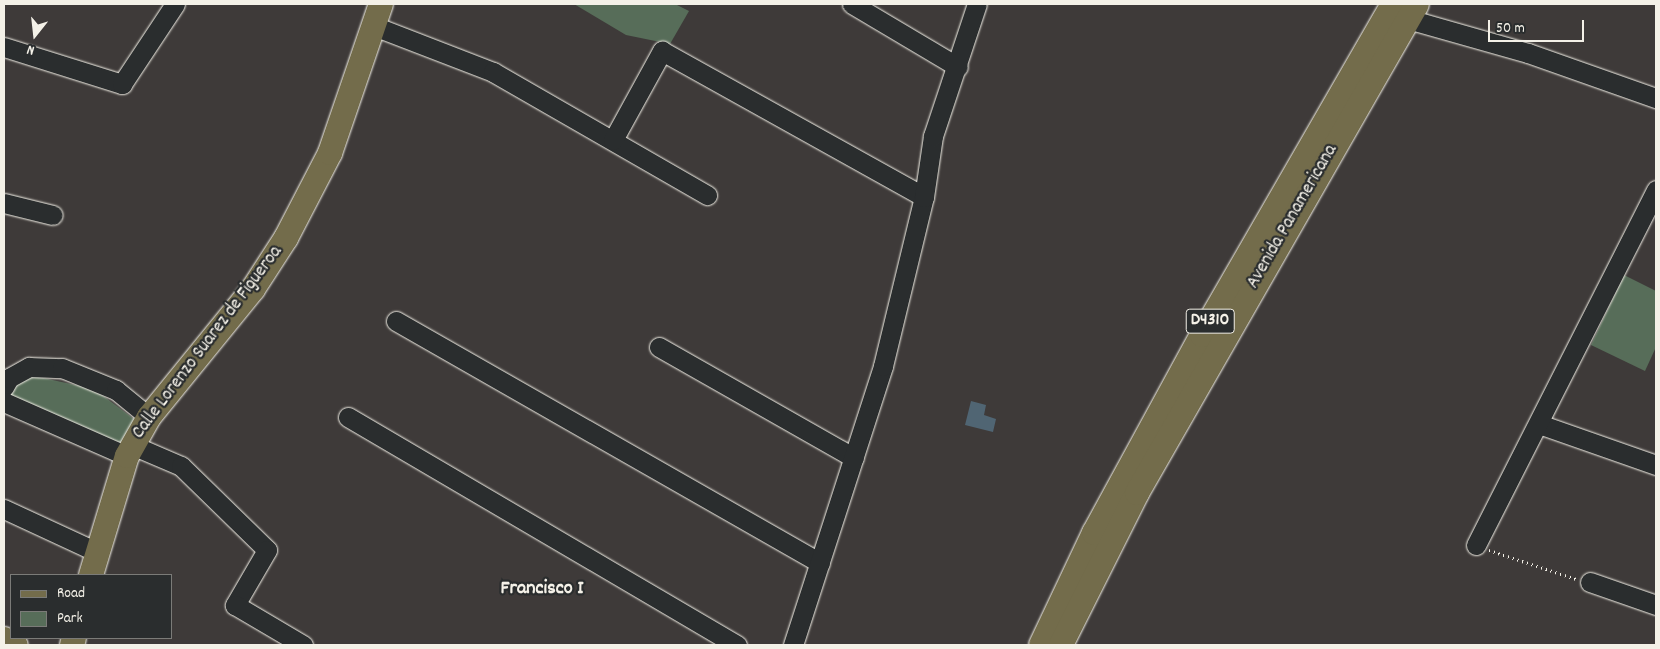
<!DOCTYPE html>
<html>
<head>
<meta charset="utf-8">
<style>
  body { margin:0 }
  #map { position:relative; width:1660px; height:649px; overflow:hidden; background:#3e3a39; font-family:Dekko,sans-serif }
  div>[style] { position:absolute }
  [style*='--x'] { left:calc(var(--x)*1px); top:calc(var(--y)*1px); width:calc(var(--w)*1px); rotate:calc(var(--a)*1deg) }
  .green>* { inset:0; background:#576d59 }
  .water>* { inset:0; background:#506573 }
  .path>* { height:2.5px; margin-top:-1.25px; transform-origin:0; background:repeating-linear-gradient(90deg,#f4f1e8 0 1px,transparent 0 5px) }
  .roads { filter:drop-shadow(0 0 1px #f4f1e8) drop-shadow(0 0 1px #f4f1e8) }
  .minor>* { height:19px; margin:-9.5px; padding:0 9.5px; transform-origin:9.5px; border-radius:9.5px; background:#2a2d2e }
  .major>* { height:24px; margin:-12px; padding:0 12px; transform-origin:12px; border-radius:12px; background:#736c4b }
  span { translate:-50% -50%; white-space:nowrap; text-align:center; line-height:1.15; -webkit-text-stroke:4.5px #2a2d2e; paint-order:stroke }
  .shield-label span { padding:1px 4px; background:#2a2d2e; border:1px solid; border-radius:4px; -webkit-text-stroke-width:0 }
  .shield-label { font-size:18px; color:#f4f1e8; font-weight:700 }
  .street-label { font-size:19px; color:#f4f1e8 }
  .neighbourhood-label { font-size:20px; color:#f4f1e8; font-weight:700 }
  .frame { position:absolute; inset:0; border:5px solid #f4f1e8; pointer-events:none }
  .legend { position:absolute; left:10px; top:574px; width:162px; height:65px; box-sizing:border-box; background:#2a2d2e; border:1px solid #7b7b78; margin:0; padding:6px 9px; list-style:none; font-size:15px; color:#f4f1e8 }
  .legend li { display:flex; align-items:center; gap:10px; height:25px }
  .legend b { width:25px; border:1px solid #7b7b78 }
  .north { position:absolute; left:10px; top:10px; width:50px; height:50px; -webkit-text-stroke:4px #2a2d2e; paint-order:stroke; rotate:196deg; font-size:14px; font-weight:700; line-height:20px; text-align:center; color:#f4f1e8 }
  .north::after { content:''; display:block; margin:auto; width:18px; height:22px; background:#f4f1e8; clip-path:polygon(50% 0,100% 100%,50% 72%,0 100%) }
  .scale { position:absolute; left:1488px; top:20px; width:96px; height:22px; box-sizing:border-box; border:2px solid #f4f1e8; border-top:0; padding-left:6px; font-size:15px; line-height:18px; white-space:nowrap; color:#f4f1e8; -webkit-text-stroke:4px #2a2d2e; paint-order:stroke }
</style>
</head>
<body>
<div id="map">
  <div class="green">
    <div style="clip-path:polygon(574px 4px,675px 4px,689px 11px,670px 44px,626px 35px)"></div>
    <div style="clip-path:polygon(1624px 275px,1656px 291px,1656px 347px,1645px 371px,1591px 345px)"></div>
    <div style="clip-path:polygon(34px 376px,94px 389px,138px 422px,120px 445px,10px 397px,19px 381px)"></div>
  </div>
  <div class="water">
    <div style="clip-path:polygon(971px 401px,986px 405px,984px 415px,996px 419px,993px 432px,965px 425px)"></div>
  </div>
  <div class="path">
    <div style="--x:1489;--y:550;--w:92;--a:18.4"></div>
  </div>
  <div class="roads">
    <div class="minor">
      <div style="--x:852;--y:4;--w:123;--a:30.7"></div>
      <div style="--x:1408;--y:19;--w:125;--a:15.8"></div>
      <div style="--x:1528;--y:53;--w:136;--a:19.4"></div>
      <div style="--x:374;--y:26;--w:128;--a:21.1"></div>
      <div style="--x:493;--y:72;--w:247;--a:29.9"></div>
      <div style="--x:4;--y:47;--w:124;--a:17.4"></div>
      <div style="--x:122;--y:84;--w:96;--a:-56.5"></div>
      <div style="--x:613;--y:140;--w:102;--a:-61.2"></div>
      <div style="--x:662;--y:51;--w:300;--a:29.1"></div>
      <div style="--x:4;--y:203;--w:50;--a:13.8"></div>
      <div style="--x:396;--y:321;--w:488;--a:29.7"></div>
      <div style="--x:659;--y:347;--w:224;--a:29.6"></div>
      <div style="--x:4;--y:387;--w:10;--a:-61"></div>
      <div style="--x:9;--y:378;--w:23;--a:-29"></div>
      <div style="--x:29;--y:367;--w:33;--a:2"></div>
      <div style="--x:62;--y:368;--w:58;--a:22.2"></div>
      <div style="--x:116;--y:390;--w:43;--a:39.3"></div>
      <div style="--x:4;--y:402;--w:134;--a:23.7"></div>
      <div style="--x:348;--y:417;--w:451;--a:30.4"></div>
      <div style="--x:1539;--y:424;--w:124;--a:19.3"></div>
      <div style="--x:132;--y:445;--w:53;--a:23.2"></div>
      <div style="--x:181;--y:466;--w:120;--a:44.3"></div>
      <div style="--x:267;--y:550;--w:64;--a:120.2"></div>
      <div style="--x:235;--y:605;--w:79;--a:30.5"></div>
      <div style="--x:4;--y:509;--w:102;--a:24.8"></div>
      <div style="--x:1476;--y:545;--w:398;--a:-63.1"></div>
      <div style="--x:1590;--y:582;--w:70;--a:19.2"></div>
      <div style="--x:793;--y:645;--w:293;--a:-72.1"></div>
      <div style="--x:883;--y:366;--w:174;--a:-76.4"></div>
      <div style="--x:924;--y:197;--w:62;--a:-81.6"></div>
      <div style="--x:933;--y:136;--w:139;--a:-71.6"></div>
    </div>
    <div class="major">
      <div style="--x:91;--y:575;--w:124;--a:-73.2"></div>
      <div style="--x:127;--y:456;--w:45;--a:-60.6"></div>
      <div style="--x:149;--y:417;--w:165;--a:-50.9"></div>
      <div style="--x:253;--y:289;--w:61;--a:-57.1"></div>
      <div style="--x:286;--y:238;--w:96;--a:-62.6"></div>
      <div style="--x:330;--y:153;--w:157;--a:-71.1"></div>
      <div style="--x:4;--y:639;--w:13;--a:27"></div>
      <div style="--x:72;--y:645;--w:7;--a:-74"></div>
      <div style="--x:1041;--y:645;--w:124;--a:-64.7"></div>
      <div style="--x:1094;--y:533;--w:226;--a:-61.4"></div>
      <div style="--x:1202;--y:335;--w:382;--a:-60"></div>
      <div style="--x:1061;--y:645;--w:170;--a:-63.4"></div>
      <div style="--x:1137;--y:493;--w:563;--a:-60.2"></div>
    </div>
  </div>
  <div class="shield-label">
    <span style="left:1210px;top:321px">D4310</span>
  </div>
  <div class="street-label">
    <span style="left:1293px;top:217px;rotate:-60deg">Avenida Panamericana</span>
    <span style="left:208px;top:343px;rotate:-53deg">Calle Lorenzo Suarez de Figueroa</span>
  </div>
  <div class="neighbourhood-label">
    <span style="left:542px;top:589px">Francisco I</span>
  </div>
  <div class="frame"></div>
  <ul class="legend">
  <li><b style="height:6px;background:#736c4b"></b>Road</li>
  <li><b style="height:14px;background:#576d59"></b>Park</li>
  </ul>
  <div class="north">N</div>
  <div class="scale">50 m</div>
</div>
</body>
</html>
